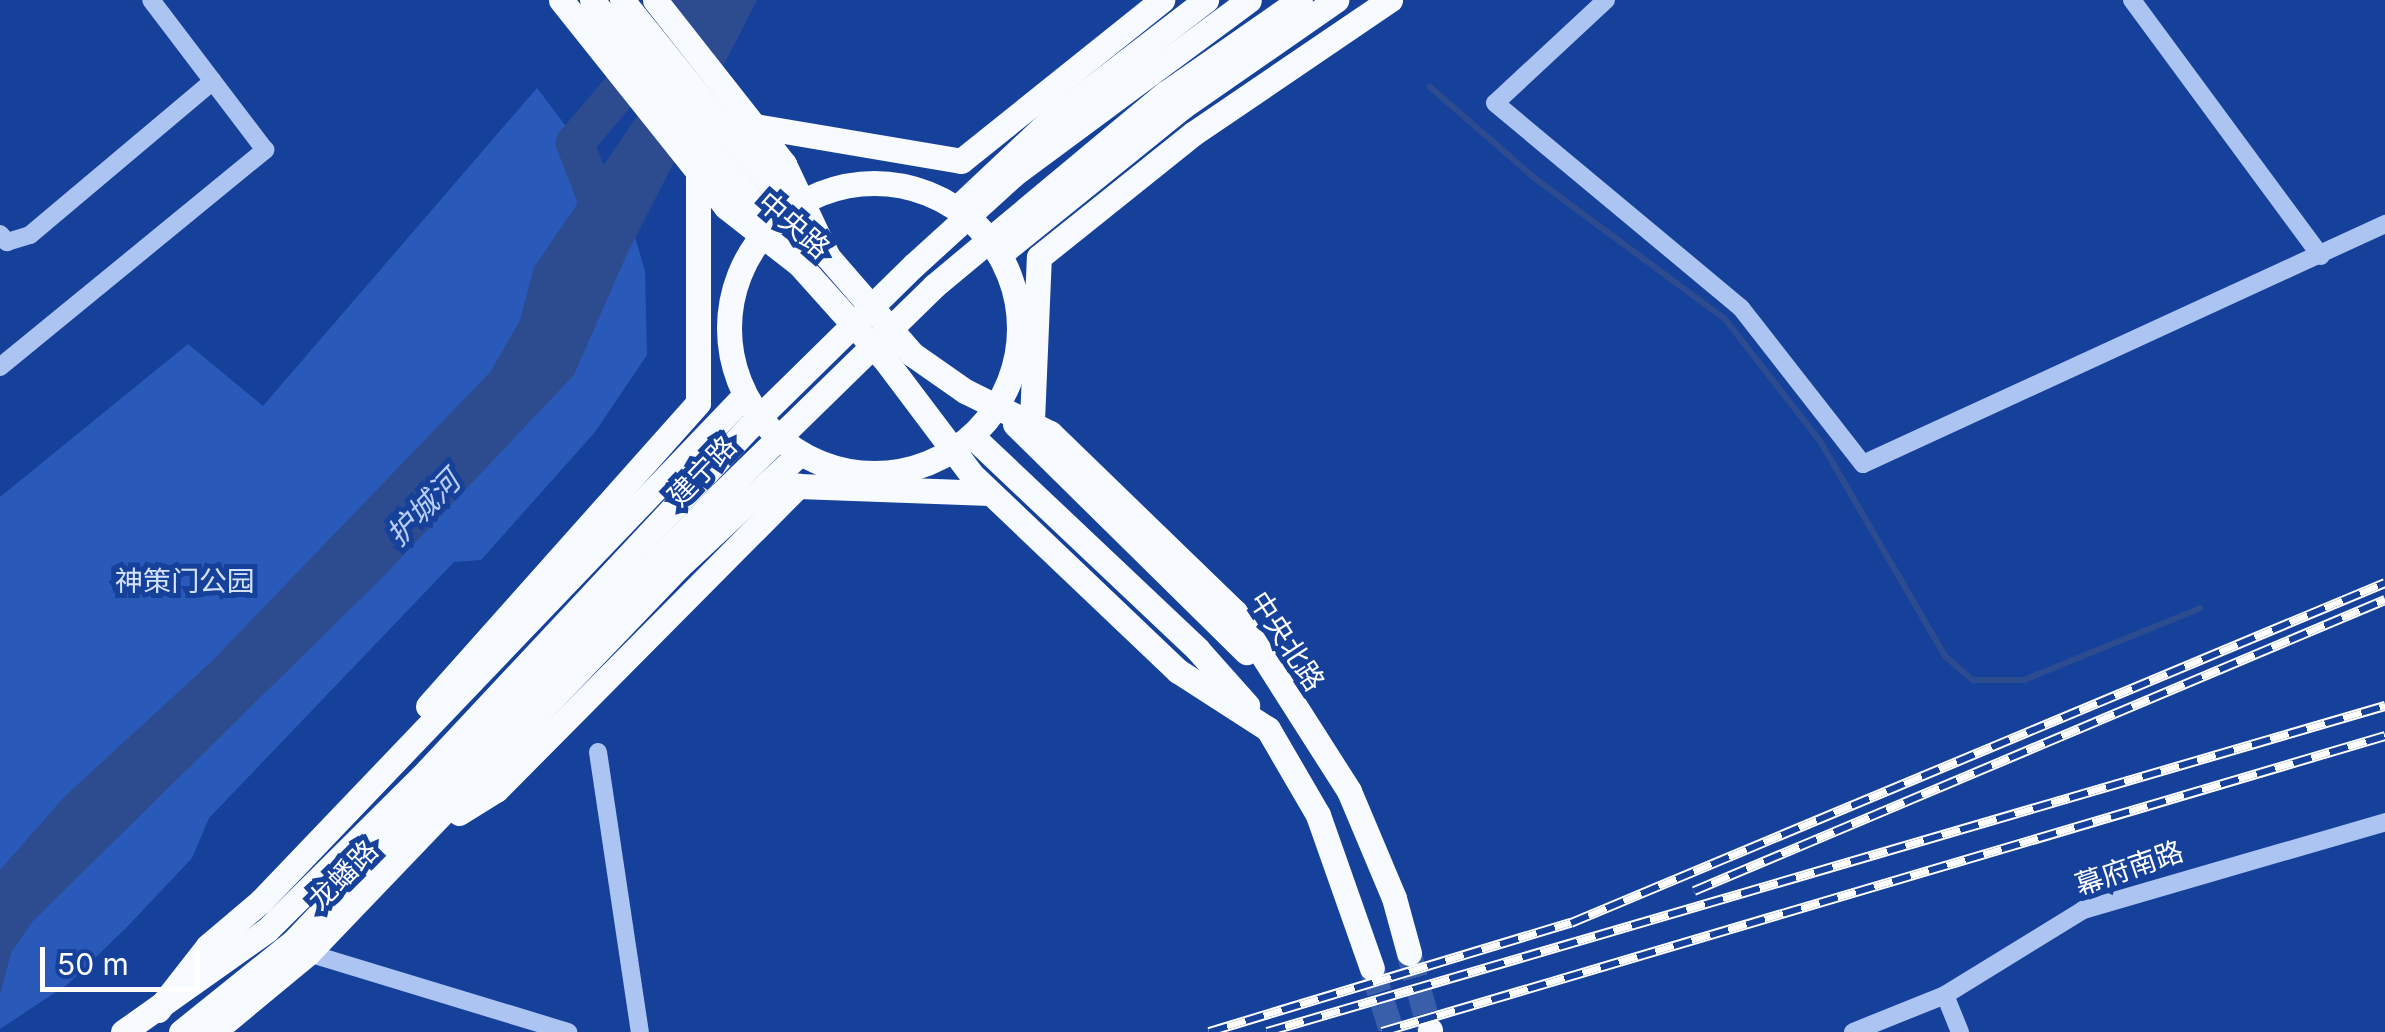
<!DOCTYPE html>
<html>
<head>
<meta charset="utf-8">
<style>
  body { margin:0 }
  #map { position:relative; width:2385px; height:1032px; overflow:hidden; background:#16419b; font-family:Inter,"Noto Sans SC",sans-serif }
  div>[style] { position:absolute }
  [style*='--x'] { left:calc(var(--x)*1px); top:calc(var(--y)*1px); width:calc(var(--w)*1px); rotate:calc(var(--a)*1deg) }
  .green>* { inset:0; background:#2a5ab9 }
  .water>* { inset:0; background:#2d4c8f }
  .stream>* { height:6px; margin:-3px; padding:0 3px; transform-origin:3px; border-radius:3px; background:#2d4c8f }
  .river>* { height:38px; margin:-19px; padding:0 19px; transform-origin:19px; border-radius:19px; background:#2d4c8f }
  .major-tunnel>* { height:25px; margin-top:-12.5px; transform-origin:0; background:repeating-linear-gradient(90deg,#395eaa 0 25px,transparent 0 37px) }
  .minor>* { height:18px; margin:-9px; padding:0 9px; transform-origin:9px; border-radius:9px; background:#acc4f2 }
  .major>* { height:25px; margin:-12.5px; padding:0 12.5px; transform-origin:12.5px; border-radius:12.5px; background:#f7faff }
  .rail>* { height:10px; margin-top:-5px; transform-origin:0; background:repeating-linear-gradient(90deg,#16419b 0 19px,#fff 0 38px); box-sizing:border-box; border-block:2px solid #fff }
  .major-bridge>* { height:25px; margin:-12.5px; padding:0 12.5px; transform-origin:12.5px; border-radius:12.5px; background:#f7faff }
  .major-bridge>.ring { margin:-12.5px; padding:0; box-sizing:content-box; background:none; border:25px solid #f7faff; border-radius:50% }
  span { translate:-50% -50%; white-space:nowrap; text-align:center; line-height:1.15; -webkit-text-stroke:10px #16419b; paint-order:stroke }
  .street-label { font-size:28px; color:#fff }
  .park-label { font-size:28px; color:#d4e2fd }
  .water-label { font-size:30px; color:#b9cef9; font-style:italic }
  .scale { position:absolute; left:40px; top:947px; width:160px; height:45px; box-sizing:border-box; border:5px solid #fff; border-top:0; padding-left:12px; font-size:30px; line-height:35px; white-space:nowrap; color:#fff; -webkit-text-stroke:8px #16419b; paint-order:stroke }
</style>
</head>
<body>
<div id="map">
  <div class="green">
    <div style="clip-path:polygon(537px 88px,574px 137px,588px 140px,589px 156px,632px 227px,645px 271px,647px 355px,595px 432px,481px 560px,454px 562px,209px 818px,192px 858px,127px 927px,68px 984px,0 1029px,0 497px,188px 344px,263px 406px)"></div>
  </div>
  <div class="water">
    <div style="clip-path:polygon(695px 0,757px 0,628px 252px,574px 375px,383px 577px,33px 921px,11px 953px,0 995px,0 870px,64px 797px,212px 661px,491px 371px,520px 320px,534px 267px,638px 115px)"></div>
  </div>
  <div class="stream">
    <div style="--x:1430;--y:87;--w:142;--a:41"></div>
    <div style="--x:1537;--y:180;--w:234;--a:36.5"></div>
    <div style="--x:1725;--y:319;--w:155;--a:52.1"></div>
    <div style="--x:1820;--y:441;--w:249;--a:59.8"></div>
    <div style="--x:1945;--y:656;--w:37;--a:41"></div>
    <div style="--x:1973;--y:680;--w:51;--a:0"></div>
    <div style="--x:2024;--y:680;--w:190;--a:-22.2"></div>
  </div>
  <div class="river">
    <div style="--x:607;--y:227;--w:90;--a:-110.9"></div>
    <div style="--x:575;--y:143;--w:188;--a:-49.5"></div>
  </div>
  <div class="major-tunnel">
    <div style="--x:1409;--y:953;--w:80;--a:74.7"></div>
    <div style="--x:1372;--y:968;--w:67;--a:72.6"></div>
  </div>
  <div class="minor">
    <div style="--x:1606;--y:0;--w:151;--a:137.1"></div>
    <div style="--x:1495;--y:103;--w:320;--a:39.8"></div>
    <div style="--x:1741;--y:308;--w:198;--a:52"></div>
    <div style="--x:1863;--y:464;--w:575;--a:-24.69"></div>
    <div style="--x:2132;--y:0;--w:318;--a:53.6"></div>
    <div style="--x:0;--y:234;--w:11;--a:49"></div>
    <div style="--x:7;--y:242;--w:24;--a:-17"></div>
    <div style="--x:30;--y:235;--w:239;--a:-40.1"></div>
    <div style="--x:0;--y:367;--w:343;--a:-39.3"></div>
    <div style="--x:265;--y:150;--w:188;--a:-127.2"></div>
    <div style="--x:598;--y:752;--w:283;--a:81.5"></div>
    <div style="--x:308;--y:953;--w:272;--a:16.9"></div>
    <div style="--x:1945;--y:995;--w:40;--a:68"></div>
    <div style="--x:1853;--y:1032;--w:99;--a:-21.9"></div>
    <div style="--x:1945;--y:995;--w:162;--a:-31.6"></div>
    <div style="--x:2083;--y:910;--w:315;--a:-16.2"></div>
  </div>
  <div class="major">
    <div style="--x:561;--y:0;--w:265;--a:51.4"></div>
    <div style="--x:726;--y:207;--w:93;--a:38"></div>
    <div style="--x:799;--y:264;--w:130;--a:48.1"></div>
    <div style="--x:886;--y:361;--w:141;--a:53"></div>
    <div style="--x:971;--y:474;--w:286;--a:43.6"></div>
    <div style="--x:1178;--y:671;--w:107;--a:32.8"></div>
    <div style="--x:1268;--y:729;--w:99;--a:59.8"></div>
    <div style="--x:1318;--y:815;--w:162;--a:70.6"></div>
    <div style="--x:592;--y:0;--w:288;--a:51.5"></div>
    <div style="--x:622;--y:0;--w:268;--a:51.2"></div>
    <div style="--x:655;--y:0;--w:209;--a:51.8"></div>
    <div style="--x:784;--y:164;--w:103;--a:64.7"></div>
    <div style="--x:828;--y:257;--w:128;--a:49.1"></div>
    <div style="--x:912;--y:354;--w:65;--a:34.9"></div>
    <div style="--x:965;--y:391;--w:95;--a:26.3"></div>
    <div style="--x:1050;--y:433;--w:257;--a:44.1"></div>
    <div style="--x:1235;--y:612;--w:212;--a:57.5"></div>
    <div style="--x:1349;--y:791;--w:116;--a:67.2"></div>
    <div style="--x:1394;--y:898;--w:57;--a:74.7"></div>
    <div style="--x:755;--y:126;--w:209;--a:9.6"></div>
    <div style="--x:961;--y:161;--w:258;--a:-38.7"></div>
    <div style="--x:957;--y:208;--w:133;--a:-43.2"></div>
    <div style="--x:1054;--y:117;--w:192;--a:-37.6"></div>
    <div style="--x:1000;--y:254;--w:234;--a:-38.9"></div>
    <div style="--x:1182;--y:107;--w:188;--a:-34.8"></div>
    <div style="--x:1032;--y:421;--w:164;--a:-87.6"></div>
    <div style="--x:1039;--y:257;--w:198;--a:-38.7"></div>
    <div style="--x:1194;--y:133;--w:237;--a:-34.2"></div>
    <div style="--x:1015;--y:424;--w:325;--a:44.6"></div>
    <div style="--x:972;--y:436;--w:311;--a:43.4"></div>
    <div style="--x:1198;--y:650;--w:74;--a:48.3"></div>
    <div style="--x:428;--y:706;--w:406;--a:-48.3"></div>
    <div style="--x:698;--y:403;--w:230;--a:-90"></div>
    <div style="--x:459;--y:813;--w:44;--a:-31.9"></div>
    <div style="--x:496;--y:790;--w:429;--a:-45.2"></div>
    <div style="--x:798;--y:486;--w:192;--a:2.1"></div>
    <div style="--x:158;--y:1010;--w:81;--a:-52"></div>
    <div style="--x:208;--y:946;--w:70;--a:-40.3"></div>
    <div style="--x:261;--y:901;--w:699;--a:-46.28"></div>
    <div style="--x:1430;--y:1030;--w:2;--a:90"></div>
    <div style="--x:123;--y:1032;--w:176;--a:-35.3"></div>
    <div style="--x:267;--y:930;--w:226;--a:-44.8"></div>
    <div style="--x:181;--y:1032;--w:145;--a:-38.8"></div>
    <div style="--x:294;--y:941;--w:239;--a:-46.4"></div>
    <div style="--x:213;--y:1032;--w:124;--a:-39.7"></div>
    <div style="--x:308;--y:953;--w:536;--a:-46.21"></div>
    <div style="--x:679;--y:566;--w:164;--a:-43"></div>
  </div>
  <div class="rail">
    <div style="--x:1694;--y:891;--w:750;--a:-22.84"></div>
    <div style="--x:1209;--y:1032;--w:378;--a:-16.8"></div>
    <div style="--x:1571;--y:923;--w:882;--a:-22.67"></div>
    <div style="--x:1267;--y:1032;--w:1165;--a:-16.26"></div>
    <div style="--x:1382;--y:1032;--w:1046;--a:-16.44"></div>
  </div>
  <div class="major-bridge">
    <div class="ring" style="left:729px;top:183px;width:265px;height:265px"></div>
    <div style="--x:459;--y:768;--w:379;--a:-46.3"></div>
    <div style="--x:721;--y:494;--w:298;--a:-44.3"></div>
    <div style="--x:934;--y:286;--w:302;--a:-39.8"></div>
    <div style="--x:1166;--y:93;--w:163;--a:-34.8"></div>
    <div style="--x:427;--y:771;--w:471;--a:-46.9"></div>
    <div style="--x:749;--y:427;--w:231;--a:-44.5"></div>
    <div style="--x:914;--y:265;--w:135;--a:-42.3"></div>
    <div style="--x:1014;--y:174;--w:292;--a:-36.5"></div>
  </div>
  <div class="street-label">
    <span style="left:794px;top:225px;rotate:41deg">中央路</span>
    <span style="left:702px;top:471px;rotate:-46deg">建宁路</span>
    <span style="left:1287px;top:641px;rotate:57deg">中央北路</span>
    <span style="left:2129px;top:868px;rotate:-19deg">幕府南路</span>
    <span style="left:343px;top:875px;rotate:-45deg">龙蟠路</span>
  </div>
  <div class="park-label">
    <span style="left:185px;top:581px">神策门公园</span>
  </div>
  <div class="water-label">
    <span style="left:423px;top:508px;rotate:-46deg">护城河</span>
  </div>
  <div class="scale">50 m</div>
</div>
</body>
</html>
